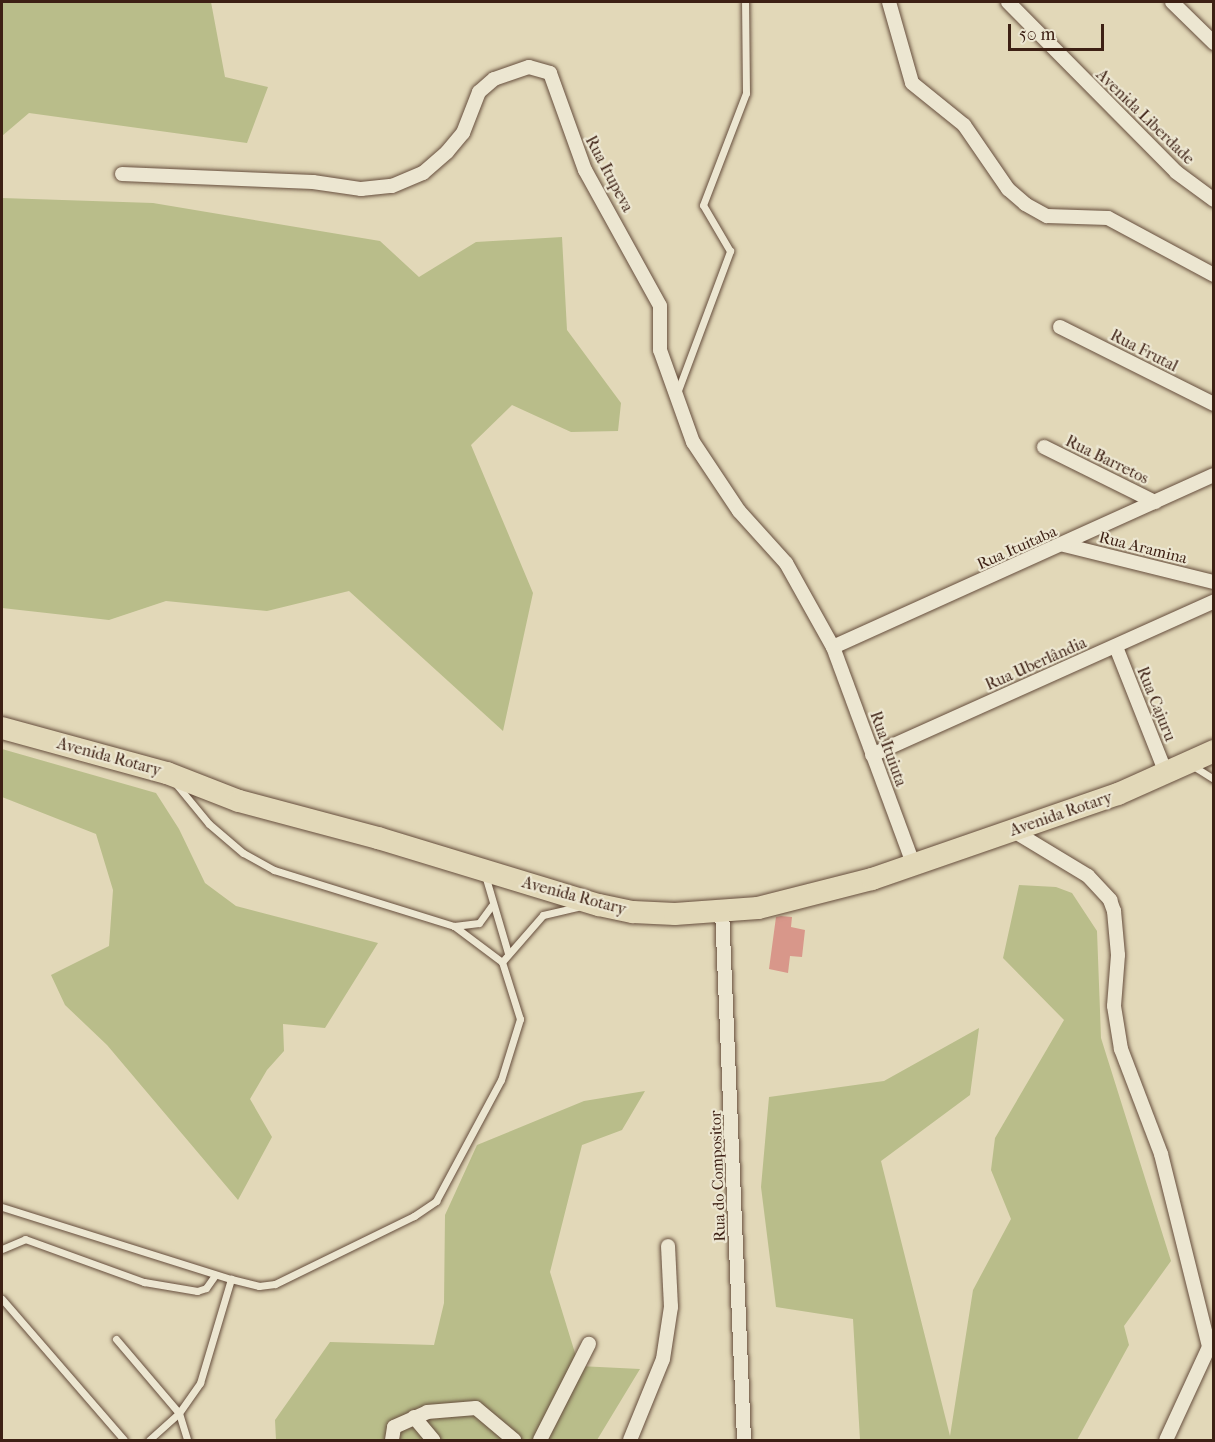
<!DOCTYPE html>
<html>
<head>
<meta charset="utf-8">
<style>
  body { margin:0 }
  #map { position:relative; width:1215px; height:1442px; overflow:hidden; background:#e2d8b8; font-family:"IM FELL French Canon",serif }
  div>[style] { position:absolute }
  [style*='--x'] { left:calc(var(--x)*1px); top:calc(var(--y)*1px); width:calc(var(--w)*1px); rotate:calc(var(--a)*1deg) }
  .green>* { inset:0; background:#b9bd8a }
  .building>* { inset:0; background:#d8978a }
  .roads { filter:drop-shadow(0 0 2px #664e3d) drop-shadow(0 0 2px #664e3d) }
  .service>* { height:7px; margin:-3.5px; padding:0 3.5px; transform-origin:3.5px; border-radius:3.5px; background:#ece6d1 }
  .minor>* { height:14px; margin:-7px; padding:0 7px; transform-origin:7px; border-radius:7px; background:#ece6d1 }
  .primary>* { height:22px; margin:-11px; padding:0 11px; transform-origin:11px; border-radius:11px; background:#e2d8b8 }
  span { translate:-50% -50%; white-space:nowrap; text-align:center; line-height:1.15; -webkit-text-stroke:4.5px #ece6d1; paint-order:stroke }
  .street-label { font-size:16px; color:#3d2014 }
  .frame { position:absolute; inset:0; border:3px solid #3d2014; pointer-events:none }
  .scale { position:absolute; left:1008px; top:24px; width:96px; height:27px; box-sizing:border-box; border:3px solid #3d2014; border-top:0; padding-left:8px; font-size:18px; line-height:21px; white-space:nowrap; color:#3d2014; -webkit-text-stroke:4px #ece6d1; paint-order:stroke }
</style>
</head>
<body>
<div id="map">
  <div class="green">
    <div style="clip-path:polygon(2px 2px,211px 2px,225px 77px,268px 87px,247px 143px,29px 113px,2px 136px)"></div>
    <div style="clip-path:polygon(2px 198px,153px 203px,380px 241px,419px 277px,476px 242px,562px 237px,567px 330px,621px 403px,618px 431px,571px 432px,512px 405px,471px 445px,533px 593px,503px 731px,349px 591px,267px 611px,166px 601px,109px 620px,2px 608px)"></div>
    <div style="clip-path:polygon(2px 749px,156px 793px,179px 829px,205px 883px,236px 906px,378px 943px,325px 1028px,283px 1024px,284px 1051px,267px 1070px,250px 1099px,272px 1137px,238px 1200px,107px 1045px,65px 1005px,51px 975px,109px 946px,113px 890px,96px 834px,2px 797px)"></div>
    <div style="clip-path:polygon(1019px 885px,1056px 887px,1072px 893px,1097px 931px,1101px 1038px,1171px 1261px,1124px 1326px,1129px 1345px,1077px 1440px,860px 1440px,853px 1319px,776px 1307px,761px 1187px,769px 1097px,884px 1081px,979px 1028px,970px 1095px,881px 1161px,950px 1436px,973px 1290px,1011px 1219px,991px 1170px,995px 1138px,1064px 1020px,1003px 958px)"></div>
    <div style="clip-path:polygon(645px 1091px,622px 1130px,582px 1145px,550px 1272px,579px 1366px,640px 1369px,597px 1440px,276px 1440px,275px 1420px,330px 1342px,434px 1345px,444px 1303px,445px 1215px,477px 1145px,584px 1101px)"></div>
  </div>
  <div class="building">
    <div style="clip-path:polygon(781px 916px,792px 917px,791px 927px,805px 930px,802px 957px,790px 956px,788px 973px,769px 969px,776px 917px)"></div>
  </div>
  <div class="roads">
    <div class="service">
      <div style="--x:677;--y:393;--w:152;--a:-69.5"></div>
      <div style="--x:730;--y:251;--w:53;--a:-120.4"></div>
      <div style="--x:703;--y:205;--w:120;--a:-69"></div>
      <div style="--x:746;--y:93;--w:91;--a:-90.6"></div>
      <div style="--x:1193;--y:766;--w:25;--a:32"></div>
      <div style="--x:485;--y:875;--w:81;--a:73.6"></div>
      <div style="--x:454;--y:926;--w:25;--a:-7"></div>
      <div style="--x:479;--y:923;--w:22;--a:-54"></div>
      <div style="--x:502;--y:962;--w:62;--a:-48.9"></div>
      <div style="--x:543;--y:915;--w:36;--a:-13"></div>
      <div style="--x:2;--y:1207;--w:240;--a:17.5"></div>
      <div style="--x:231;--y:1279;--w:29;--a:14"></div>
      <div style="--x:259;--y:1286;--w:16;--a:-7"></div>
      <div style="--x:275;--y:1284;--w:155;--a:-26.1"></div>
      <div style="--x:414;--y:1216;--w:27;--a:-34"></div>
      <div style="--x:436;--y:1201;--w:137;--a:-61.8"></div>
      <div style="--x:501;--y:1080;--w:64;--a:-72.7"></div>
      <div style="--x:520;--y:1019;--w:60;--a:-107.5"></div>
      <div style="--x:502;--y:962;--w:60;--a:-143.1"></div>
      <div style="--x:454;--y:926;--w:189;--a:-162.7"></div>
      <div style="--x:274;--y:870;--w:35;--a:-151"></div>
      <div style="--x:243;--y:853;--w:45;--a:-139.5"></div>
      <div style="--x:209;--y:824;--w:52;--a:-129.5"></div>
      <div style="--x:2;--y:1249;--w:25;--a:-23"></div>
      <div style="--x:25;--y:1239;--w:127;--a:19.9"></div>
      <div style="--x:144;--y:1282;--w:54;--a:9.6"></div>
      <div style="--x:197;--y:1291;--w:9;--a:-18"></div>
      <div style="--x:206;--y:1288;--w:16;--a:-55"></div>
      <div style="--x:2;--y:1299;--w:186;--a:49.1"></div>
      <div style="--x:116;--y:1339;--w:97;--a:49.6"></div>
      <div style="--x:179;--y:1413;--w:28;--a:73"></div>
      <div style="--x:149;--y:1440;--w:40;--a:-42"></div>
      <div style="--x:179;--y:1413;--w:37;--a:-55"></div>
      <div style="--x:200;--y:1383;--w:109;--a:-73.4"></div>
    </div>
    <div class="minor">
      <div style="--x:889;--y:2;--w:84;--a:74.1"></div>
      <div style="--x:912;--y:83;--w:67;--a:38.9"></div>
      <div style="--x:964;--y:125;--w:78;--a:55.5"></div>
      <div style="--x:1008;--y:189;--w:23;--a:41"></div>
      <div style="--x:1025;--y:204;--w:25;--a:29"></div>
      <div style="--x:1047;--y:216;--w:61;--a:1.9"></div>
      <div style="--x:1108;--y:218;--w:120;--a:28.3"></div>
      <div style="--x:1008;--y:2;--w:239;--a:45.3"></div>
      <div style="--x:1176;--y:172;--w:47;--a:36.4"></div>
      <div style="--x:1172;--y:2;--w:59;--a:44.3"></div>
      <div style="--x:122;--y:174;--w:191;--a:2.4"></div>
      <div style="--x:313;--y:182;--w:49;--a:8.3"></div>
      <div style="--x:361;--y:189;--w:31;--a:-6"></div>
      <div style="--x:392;--y:186;--w:34;--a:-23"></div>
      <div style="--x:423;--y:173;--w:32;--a:-41"></div>
      <div style="--x:447;--y:152;--w:25;--a:-50"></div>
      <div style="--x:463;--y:133;--w:44;--a:-68.7"></div>
      <div style="--x:479;--y:92;--w:20;--a:-41"></div>
      <div style="--x:494;--y:79;--w:37;--a:-19"></div>
      <div style="--x:529;--y:67;--w:22;--a:16"></div>
      <div style="--x:550;--y:73;--w:103;--a:70.2"></div>
      <div style="--x:585;--y:170;--w:155;--a:61.1"></div>
      <div style="--x:660;--y:306;--w:44;--a:90"></div>
      <div style="--x:660;--y:350;--w:98;--a:70.3"></div>
      <div style="--x:693;--y:442;--w:83;--a:56.3"></div>
      <div style="--x:739;--y:511;--w:70;--a:47.9"></div>
      <div style="--x:786;--y:563;--w:96;--a:60.8"></div>
      <div style="--x:833;--y:647;--w:230;--a:69.7"></div>
      <div style="--x:1060;--y:327;--w:172;--a:26.6"></div>
      <div style="--x:1044;--y:447;--w:124;--a:26.4"></div>
      <div style="--x:1064;--y:545;--w:154;--a:13.9"></div>
      <div style="--x:833;--y:647;--w:418;--a:-24.3"></div>
      <div style="--x:1116;--y:647;--w:136;--a:68.4"></div>
      <div style="--x:872;--y:755;--w:375;--a:-24.2"></div>
      <div style="--x:1012;--y:830;--w:89;--a:31.2"></div>
      <div style="--x:1088;--y:876;--w:33;--a:47"></div>
      <div style="--x:1110;--y:900;--w:12;--a:70"></div>
      <div style="--x:1114;--y:911;--w:44;--a:84.8"></div>
      <div style="--x:1118;--y:955;--w:51;--a:94.5"></div>
      <div style="--x:1114;--y:1006;--w:44;--a:80.8"></div>
      <div style="--x:1121;--y:1049;--w:112;--a:69.1"></div>
      <div style="--x:1161;--y:1154;--w:199;--a:76"></div>
      <div style="--x:1209;--y:1347;--w:102;--a:114.8"></div>
      <div style="--x:722;--y:910;--w:530;--a:87.62"></div>
      <div style="--x:414;--y:1417;--w:30;--a:50"></div>
      <div style="--x:392;--y:1440;--w:13;--a:-81"></div>
      <div style="--x:394;--y:1427;--w:36;--a:-24"></div>
      <div style="--x:427;--y:1412;--w:49;--a:-4.7"></div>
      <div style="--x:476;--y:1408;--w:50;--a:40.1"></div>
      <div style="--x:540;--y:1440;--w:108;--a:-63"></div>
      <div style="--x:630;--y:1440;--w:87;--a:-67.8"></div>
      <div style="--x:663;--y:1359;--w:53;--a:-81.3"></div>
      <div style="--x:671;--y:1307;--w:61;--a:-92.8"></div>
    </div>
    <div class="primary">
      <div style="--x:2;--y:728;--w:171;--a:15.3"></div>
      <div style="--x:167;--y:773;--w:77;--a:21.3"></div>
      <div style="--x:239;--y:801;--w:144;--a:14.9"></div>
      <div style="--x:378;--y:838;--w:231;--a:16.9"></div>
      <div style="--x:599;--y:905;--w:35;--a:12"></div>
      <div style="--x:633;--y:912;--w:42;--a:2.7"></div>
      <div style="--x:675;--y:914;--w:83;--a:-4.1"></div>
      <div style="--x:758;--y:908;--w:118;--a:-14.3"></div>
      <div style="--x:872;--y:879;--w:260;--a:-19.1"></div>
      <div style="--x:1118;--y:794;--w:105;--a:-24.1"></div>
    </div>
  </div>
  <div class="street-label">
    <span style="left:1145px;top:117px;rotate:44deg">Avenida Liberdade</span>
    <span style="left:609px;top:174px;rotate:62deg">Rua Itupeva</span>
    <span style="left:1144px;top:351px;rotate:27deg">Rua Frutal</span>
    <span style="left:1107px;top:460px;rotate:26deg">Rua Barretos</span>
    <span style="left:1017px;top:548px;rotate:-24deg">Rua Ituitaba</span>
    <span style="left:1143px;top:548px;rotate:14deg">Rua Aramina</span>
    <span style="left:1036px;top:664px;rotate:-24deg">Rua Uberlândia</span>
    <span style="left:1156px;top:704px;rotate:68deg">Rua Cajuru</span>
    <span style="left:888px;top:749px;rotate:70deg">Rua Ituiuta</span>
    <span style="left:109px;top:757px;rotate:15deg">Avenida Rotary</span>
    <span style="left:1061px;top:814px;rotate:-19deg">Avenida Rotary</span>
    <span style="left:574px;top:896px;rotate:15deg">Avenida Rotary</span>
    <span style="left:718px;top:1176px;rotate:-92deg">Rua do Compositor</span>
  </div>
  <div class="frame"></div>
  <div class="scale">50 m</div>
</div>
</body>
</html>
